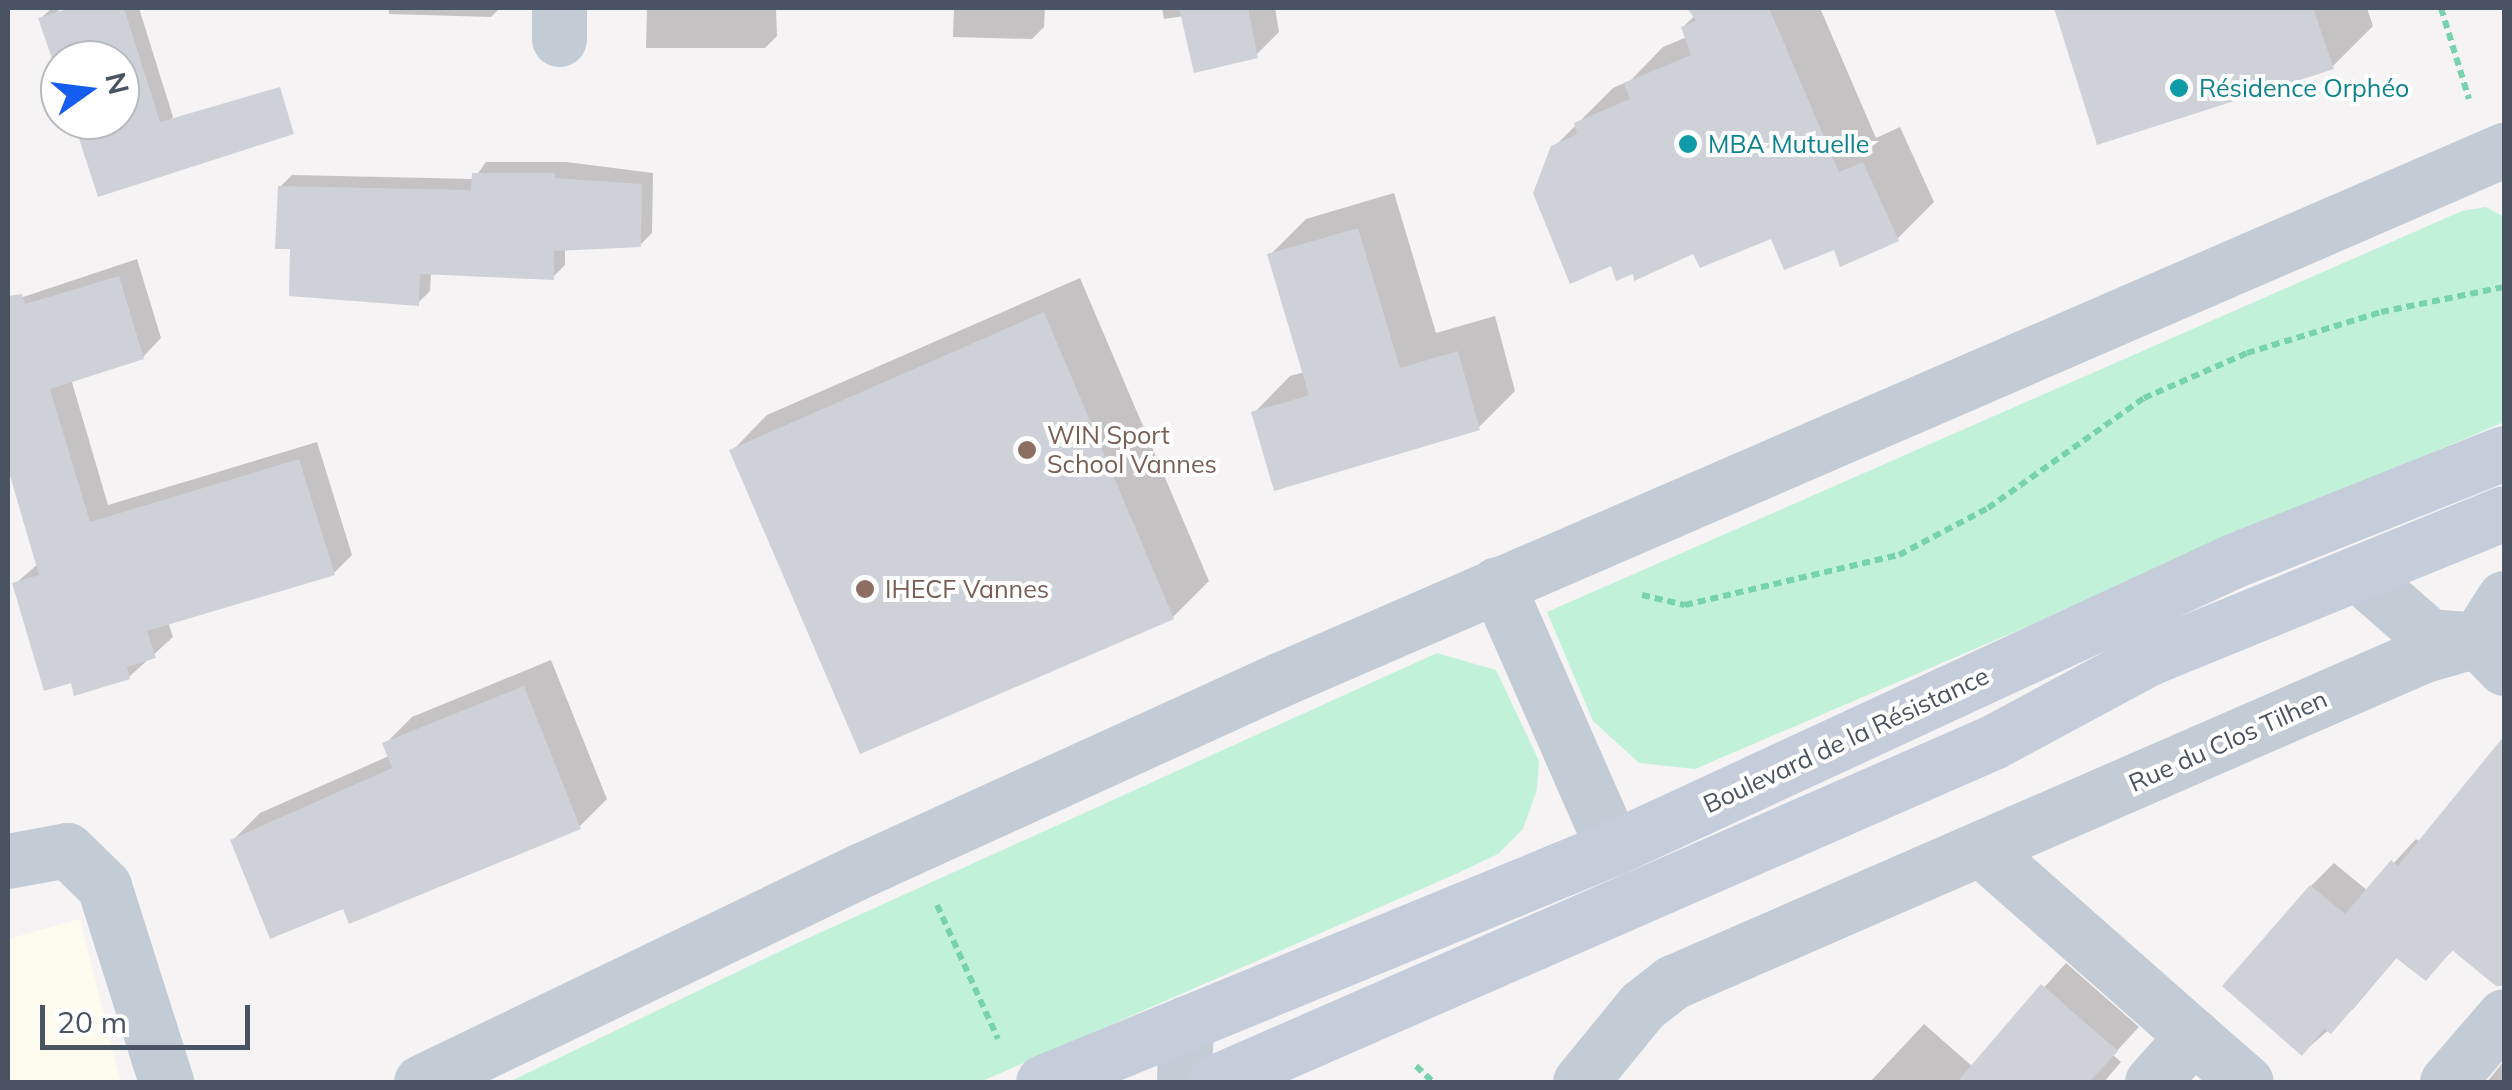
<!DOCTYPE html>
<html>
<head>
<meta charset="utf-8">
<style>
  body { margin:0 }
  #map { position:relative; width:2512px; height:1090px; overflow:hidden; background:#f5f3f3; font-family:Mulish,sans-serif }
  div>[style] { position:absolute }
  [style*='--x'] { left:calc(var(--x)*1px); top:calc(var(--y)*1px); width:calc(var(--w)*1px); rotate:calc(var(--a)*1deg) }
  .commercial>* { inset:0; background:#fdfaee }
  .green>* { inset:0; background:#c1f2d9 }
  .shadow>* { inset:0; background:#0003 }
  .building>* { inset:0; background:#ced1d7 }
  .path>* { height:6px; margin-top:-3px; transform-origin:0; background:repeating-linear-gradient(90deg,#77d2ae 0 8px,transparent 0 13px) }
  .minor>* { height:55px; margin:-27.5px; padding:0 27.5px; transform-origin:27.5px; border-radius:27.5px; background:#c3cbd4 }
  .secondary>* { height:55px; margin:-27.5px; padding:0 27.5px; transform-origin:27.5px; border-radius:27.5px; background:#c5cddb }
  .dots>* { width:28px; height:28px; translate:-50% -50%; box-sizing:border-box; border:5px solid #fff; border-radius:50% }
  span { translate:-50% -50%; white-space:nowrap; text-align:center; line-height:1.15; -webkit-text-stroke:8px #fff; paint-order:stroke }
  .culture-label { font-size:25px; color:#0d838f }
  .left { translate:0 -50%; text-align:left }
  .education-label { font-size:25px; color:#785e54 }
  .street-label { font-size:25px; color:#495361 }
  .frame { position:absolute; inset:0; border:10px solid #495361; pointer-events:none }
  .north { position:absolute; left:40px; top:40px; width:100px; height:100px; box-sizing:border-box; background:#fff; border:2px solid #b6bac0; border-radius:50%; rotate:76deg; font-size:28px; font-weight:700; line-height:40px; text-align:center; color:#495361 }
  .north::after { content:''; display:block; margin:auto; width:35px; height:45px; background:#145dee; clip-path:polygon(50% 0,100% 100%,50% 72%,0 100%) }
  .scale { position:absolute; left:40px; top:1005px; width:210px; height:45px; box-sizing:border-box; border:5px solid #495361; border-top:0; padding-left:12px; font-size:30px; line-height:35px; white-space:nowrap; color:#495361; -webkit-text-stroke:8px #fff; paint-order:stroke }
</style>
</head>
<body>
<div id="map">
  <div class="commercial">
    <div style="clip-path:polygon(80px 919px,121px 1082px,8px 1082px,8px 939px)"></div>
  </div>
  <div class="green">
    <div style="clip-path:polygon(2486px 207px,2504px 217px,2504px 422px,1695px 769px,1639px 763px,1593px 721px,1547px 612px,2462px 211px)"></div>
    <div style="clip-path:polygon(1437px 653px,1496px 670px,1539px 761px,1537px 789px,1523px 829px,1498px 854px,1458px 873px,980px 1082px,509px 1082px,793px 945px)"></div>
  </div>
  <div class="shadow">
    <div style="clip-path:polygon(52px 8px,62px 8px,52px 16px,78px 8px,139px 8px,173px 117px,161px 129px,89px 120px,120px 120px,120px 60px,60px 60px,60px 74px,41px 18px)"></div>
    <div style="clip-path:polygon(389px 8px,500px 8px,491px 17px,389px 14px)"></div>
    <div style="clip-path:polygon(647px 8px,776px 8px,777px 36px,765px 48px,646px 48px)"></div>
    <div style="clip-path:polygon(954px 8px,1045px 8px,1044px 27px,1032px 39px,953px 37px)"></div>
    <div style="clip-path:polygon(1162px 8px,1275px 8px,1279px 32px,1256px 55px,1184px 16px,1164px 19px)"></div>
    <div style="clip-path:polygon(1703px 8px,1820px 8px,1876px 138px,1900px 127px,1934px 202px,1897px 239px,1835px 247px,1772px 236px,1694px 251px,1554px 147px,1613px 88px,1631px 80px,1663px 47px,1687px 37px,1683px 27px)"></div>
    <div style="clip-path:polygon(2057px 8px,2367px 8px,2373px 26px,2332px 67px,2099px 142px)"></div>
    <div style="clip-path:polygon(486px 162px,566px 162px,653px 173px,652px 233px,640px 245px,565px 248px,565px 265px,553px 277px,431px 272px,430px 291px,418px 303px,292px 247px,280px 187px,292px 175px,474px 179px)"></div>
    <div style="clip-path:polygon(1394px 193px,1436px 333px,1495px 316px,1515px 391px,1479px 427px,1254px 413px,1290px 376px,1305px 372px,1270px 255px,1306px 219px)"></div>
    <div style="clip-path:polygon(137px 259px,161px 338px,143px 357px,71px 379px,108px 505px,317px 442px,352px 555px,334px 573px,168px 622px,173px 637px,129px 677px,72px 680px,15px 584px,38px 564px,8px 460px,8px 302px)"></div>
    <div style="clip-path:polygon(1080px 278px,1209px 581px,1173px 617px,732px 451px,767px 415px)"></div>
    <div style="clip-path:polygon(551px 660px,607px 799px,580px 826px,344px 906px,233px 840px,260px 813px,389px 756px,385px 744px,412px 717px)"></div>
    <div style="clip-path:polygon(2504px 744px,2504px 985px,2454px 949px,2426px 978px,2398px 956px,2354px 1008px,2302px 1053px,2311px 886px,2334px 863px,2368px 891px,2416px 839px,2420px 842px)"></div>
    <div style="clip-path:polygon(2066px 963px,2139px 1027px,2113px 1055px,2121px 1062px,2104px 1082px,1870px 1082px,1924px 1024px,1973px 1067px)"></div>
    <div style="clip-path:polygon(2504px 1061px,2504px 1082px,2487px 1082px)"></div>
  </div>
  <div class="building">
    <div style="clip-path:polygon(70px 8px,124px 8px,160px 122px,280px 87px,294px 134px,98px 197px,73px 120px,120px 120px,120px 60px,60px 60px,60px 82px,38px 18px)"></div>
    <div style="clip-path:polygon(1179px 8px,1248px 8px,1258px 58px,1194px 73px)"></div>
    <div style="clip-path:polygon(1687px 8px,1769px 8px,1839px 172px,1863px 162px,1899px 241px,1840px 267px,1834px 250px,1784px 270px,1771px 239px,1700px 268px,1693px 254px,1634px 281px,1633px 274px,1616px 281px,1611px 266px,1570px 284px,1533px 193px,1551px 146px,1577px 134px,1574px 123px,1630px 99px,1624px 83px,1691px 55px,1681px 27px,1696px 21px)"></div>
    <div style="clip-path:polygon(2054px 8px,2313px 8px,2334px 69px,2097px 145px)"></div>
    <div style="clip-path:polygon(472px 173px,555px 173px,555px 178px,642px 184px,641px 247px,554px 251px,554px 280px,420px 274px,419px 306px,289px 296px,290px 249px,275px 249px,278px 186px,471px 190px)"></div>
    <div style="clip-path:polygon(1358px 228px,1400px 368px,1458px 351px,1480px 430px,1274px 491px,1251px 412px,1309px 395px,1267px 254px)"></div>
    <div style="clip-path:polygon(119px 276px,144px 359px,50px 389px,90px 522px,299px 459px,335px 575px,147px 631px,156px 658px,127px 667px,130px 679px,74px 696px,71px 683px,44px 691px,12px 583px,39px 575px,8px 469px,8px 296px,22px 294px,25px 304px)"></div>
    <div style="clip-path:polygon(1044px 312px,1174px 619px,860px 754px,729px 450px)"></div>
    <div style="clip-path:polygon(524px 686px,581px 829px,349px 924px,343px 909px,270px 939px,230px 840px,392px 768px,382px 743px)"></div>
    <div style="clip-path:polygon(2504px 736px,2504px 986px,2496px 986px,2452px 950px,2426px 981px,2396px 958px,2331px 1034px,2324px 1029px,2302px 1056px,2222px 986px,2310px 885px,2345px 914px,2391px 860px,2398px 866px)"></div>
    <div style="clip-path:polygon(2041px 984px,2118px 1051px,2089px 1082px,1957px 1082px)"></div>
  </div>
  <div class="path">
    <div style="--x:2441;--y:8;--w:95;--a:72.9"></div>
    <div style="--x:1642;--y:595;--w:44;--a:13.1"></div>
    <div style="--x:1685;--y:605;--w:220;--a:-13.2"></div>
    <div style="--x:1899;--y:555;--w:101;--a:-27.8"></div>
    <div style="--x:1988;--y:508;--w:191;--a:-35.2"></div>
    <div style="--x:2144;--y:398;--w:112;--a:-23.6"></div>
    <div style="--x:2247;--y:353;--w:140;--a:-17"></div>
    <div style="--x:2381;--y:312;--w:126;--a:-11.5"></div>
    <div style="--x:937;--y:905;--w:147;--a:65.5"></div>
    <div style="--x:1416;--y:1066;--w:23;--a:43"></div>
  </div>
  <div class="minor">
    <div style="--x:559;--y:39;--w:31;--a:-90"></div>
    <div style="--x:2357;--y:573;--w:96;--a:41.2"></div>
    <div style="--x:2429;--y:636;--w:48;--a:4.8"></div>
    <div style="--x:2477;--y:640;--w:39;--a:46"></div>
    <div style="--x:1497;--y:584;--w:288;--a:66.3"></div>
    <div style="--x:1981;--y:849;--w:283;--a:41.4"></div>
    <div style="--x:8;--y:861;--w:60;--a:-10.6"></div>
    <div style="--x:67;--y:850;--w:52;--a:44.2"></div>
    <div style="--x:104;--y:886;--w:206;--a:72.4"></div>
    <div style="--x:421;--y:1082;--w:492;--a:-25.7"></div>
    <div style="--x:864;--y:869;--w:456;--a:-24.5"></div>
    <div style="--x:1279;--y:680;--w:1335;--a:-23.4"></div>
    <div style="--x:1184;--y:1082;--w:59;--a:-88.1"></div>
    <div style="--x:1580;--y:1082;--w:98;--a:-50.8"></div>
    <div style="--x:1642;--y:1006;--w:39;--a:-38"></div>
    <div style="--x:1673;--y:982;--w:819;--a:-23.53"></div>
    <div style="--x:2424;--y:655;--w:55;--a:-15.8"></div>
    <div style="--x:2477;--y:640;--w:50;--a:-57.3"></div>
    <div style="--x:2152;--y:1082;--w:62;--a:-48.3"></div>
    <div style="--x:2193;--y:1036;--w:70;--a:41"></div>
    <div style="--x:2447;--y:1082;--w:87;--a:-49.2"></div>
  </div>
  <div class="secondary">
    <div style="--x:1043;--y:1082;--w:616;--a:-22.32"></div>
    <div style="--x:1613;--y:848;--w:685;--a:-24.85"></div>
    <div style="--x:2235;--y:560;--w:289;--a:-21.7"></div>
    <div style="--x:1215;--y:1082;--w:849;--a:-23.61"></div>
    <div style="--x:1993;--y:742;--w:177;--a:-28.3"></div>
    <div style="--x:2149;--y:658;--w:383;--a:-22.2"></div>
  </div>
  <div class="dots">
    <div style="left:2179px;top:88px;background:#0f9aa8"></div>
    <div style="left:1688px;top:144px;background:#0f9aa8"></div>
    <div style="left:1027px;top:450px;background:#8d6e63"></div>
    <div style="left:865px;top:589px;background:#8d6e63"></div>
  </div>
  <div class="culture-label">
    <span class="left" style="left:2199px;top:88px">Résidence Orphéo</span>
    <span class="left" style="left:1708px;top:144px">MBA Mutuelle</span>
  </div>
  <div class="education-label">
    <span class="left" style="left:1047px;top:450px">WIN Sport<br>School Vannes</span>
    <span class="left" style="left:885px;top:589px">IHECF Vannes</span>
  </div>
  <div class="street-label">
    <span style="left:1846px;top:740px;rotate:-25deg">Boulevard de la Résistance</span>
    <span style="left:2228px;top:741px;rotate:-24deg">Rue du Clos Tilhen</span>
  </div>
  <div class="frame"></div>
  <div class="north">N</div>
  <div class="scale">20 m</div>
</div>
</body>
</html>
